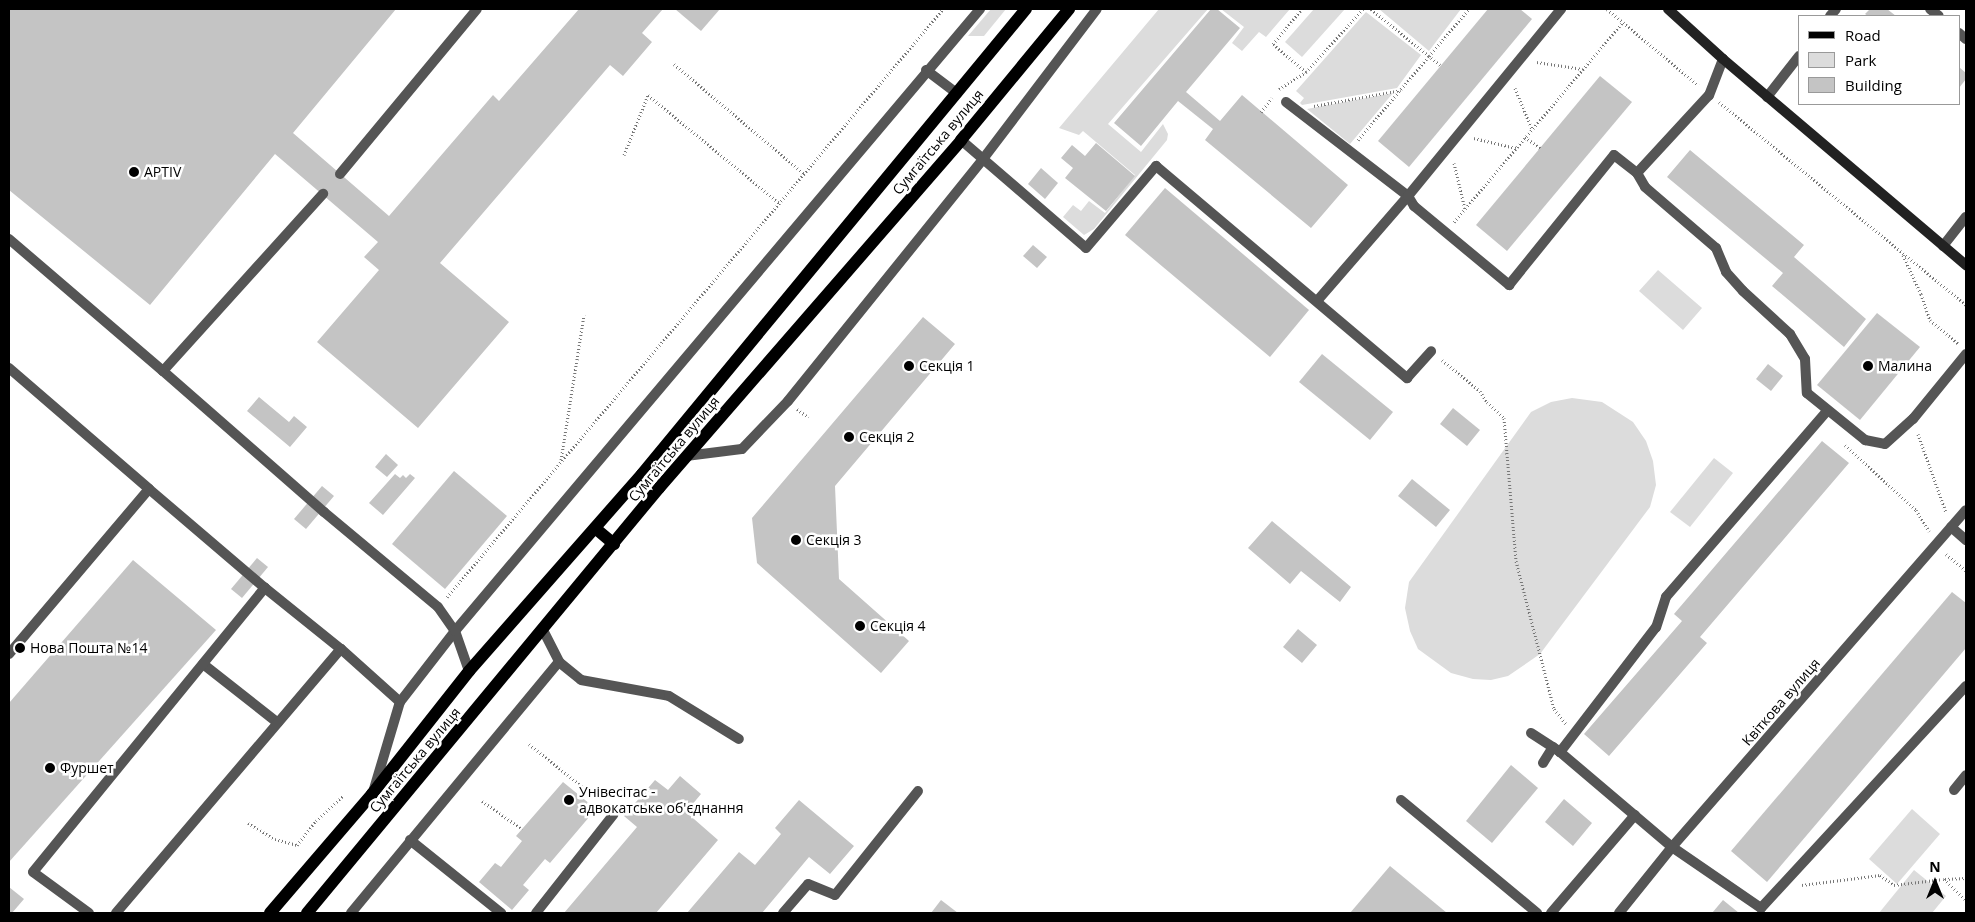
<!DOCTYPE html>
<html>
<head>
<meta charset="utf-8">
<style>
  body { margin:0 }
  #map { position:relative; width:1975px; height:922px; overflow:hidden; background:#fff; font-family:"Open Sans",sans-serif }
  div>[style] { position:absolute }
  [style*='--x'] { left:calc(var(--x)*1px); top:calc(var(--y)*1px); width:calc(var(--w)*1px); rotate:calc(var(--a)*1deg) }
  .green>* { inset:0; background:#dcdcdc }
  .building>* { inset:0; background:#c4c4c4 }
  .path>* { height:3px; margin-top:-1.5px; transform-origin:0; background:repeating-linear-gradient(90deg,#777 0 1px,transparent 0 3.5px) }
  .lane>* { height:10px; margin:-5px; padding:0 5px; transform-origin:5px; border-radius:5px; background:#555 }
  .street>* { height:10px; margin:-5px; padding:0 5px; transform-origin:5px; border-radius:5px; background:#555 }
  .secondary>* { height:10px; margin:-5px; padding:0 5px; transform-origin:5px; border-radius:5px; background:#222 }
  .primary>* { height:12px; margin:-6px; padding:0 6px; transform-origin:6px; border-radius:6px; background:#000 }
  .dots>* { width:14px; height:14px; translate:-50% -50%; box-sizing:border-box; border:2px solid #fff; border-radius:50% }
  span { translate:-50% -50%; white-space:nowrap; text-align:center; line-height:1.15; -webkit-text-stroke:5px #fff; paint-order:stroke }
  .street-label { font-size:14px; color:#000 }
  .poi-label { font-size:14px; color:#000 }
  .left { translate:0 -50%; text-align:left }
  .frame { position:absolute; inset:0; border:10px solid #000; pointer-events:none }
  .legend { position:absolute; left:1798px; top:15px; width:162px; height:90px; box-sizing:border-box; background:#fff; border:1px solid #999; margin:0; padding:6px 9px; list-style:none; font-size:15px; color:#000 }
  .legend li { display:flex; align-items:center; gap:10px; height:25px }
  .legend b { width:25px; border:1px solid #999 }
  .north { position:absolute; left:1910px; top:857px; width:50px; height:50px; -webkit-text-stroke:4px #fff; paint-order:stroke; rotate:0deg; font-size:14px; font-weight:700; line-height:20px; text-align:center; color:#000 }
  .north::after { content:''; display:block; margin:auto; width:18px; height:22px; background:#000; clip-path:polygon(50% 0,100% 100%,50% 72%,0 100%) }
</style>
</head>
<body>
<div id="map">
  <div class="green">
    <div style="clip-path:polygon(991px 9px,1006px 9px,984px 36px,968px 36px)"></div>
    <div style="clip-path:polygon(1159px 9px,1208px 9px,1108px 124px,1141px 152px,1163px 124px,1168px 134px,1167px 140px,1094px 229px,1084px 235px,1063px 217px,1073px 205px,1081px 211px,1089px 201px,1105px 213px,1135px 175px,1083px 131px,1079px 135px,1059px 128px)"></div>
    <div style="clip-path:polygon(1221px 9px,1290px 9px,1266px 37px,1259px 32px,1242px 51px,1232px 43px,1244px 27px)"></div>
    <div style="clip-path:polygon(1314px 9px,1345px 9px,1302px 57px,1285px 42px)"></div>
    <div style="clip-path:polygon(1379px 9px,1461px 9px,1429px 51px)"></div>
    <div style="clip-path:polygon(1366px 12px,1421px 55px,1397px 88px,1302px 105px,1300px 103px,1304px 98px,1296px 91px)"></div>
    <div style="clip-path:polygon(1393px 93px,1350px 144px,1307px 109px)"></div>
    <div style="clip-path:polygon(1658px 270px,1702px 308px,1683px 330px,1639px 291px)"></div>
    <div style="clip-path:polygon(1572px 398px,1602px 402px,1633px 422px,1646px 441px,1653px 461px,1656px 485px,1650px 507px,1540px 654px,1508px 676px,1491px 680px,1473px 679px,1451px 673px,1418px 649px,1410px 631px,1405px 608px,1409px 582px,1531px 412px,1551px 402px)"></div>
    <div style="clip-path:polygon(1714px 458px,1733px 473px,1690px 527px,1670px 512px)"></div>
    <div style="clip-path:polygon(1912px 809px,1940px 834px,1897px 884px,1869px 859px)"></div>
    <div style="clip-path:polygon(1914px 870px,1946px 896px,1932px 913px,1879px 913px)"></div>
  </div>
  <div class="building">
    <div style="clip-path:polygon(9px 9px,396px 9px,293px 133px,389px 216px,493px 95px,499px 101px,579px 9px,663px 9px,642px 33px,652px 42px,623px 76px,610px 65px,440px 263px,509px 322px,418px 428px,317px 342px,379px 270px,364px 257px,378px 242px,275px 154px,150px 305px,9px 190px)"></div>
    <div style="clip-path:polygon(675px 9px,720px 9px,701px 31px)"></div>
    <div style="clip-path:polygon(1211px 9px,1217px 9px,1240px 28px,1186px 92px,1220px 121px,1242px 95px,1348px 185px,1311px 228px,1205px 140px,1213px 129px,1178px 101px,1141px 146px,1114px 123px)"></div>
    <div style="clip-path:polygon(1488px 9px,1520px 9px,1532px 19px,1409px 167px,1378px 141px)"></div>
    <div style="clip-path:polygon(1870px 9px,1887px 9px,1896px 16px,1868px 16px,1865px 14px)"></div>
    <div style="clip-path:polygon(1959px 67px,1966px 73px,1966px 79px,1959px 88px)"></div>
    <div style="clip-path:polygon(1600px 76px,1632px 102px,1507px 251px,1476px 225px)"></div>
    <div style="clip-path:polygon(1096px 143px,1135px 176px,1106px 211px,1065px 178px,1073px 168px,1061px 158px,1072px 145px,1085px 156px)"></div>
    <div style="clip-path:polygon(1690px 150px,1804px 245px,1794px 257px,1866px 319px,1844px 347px,1772px 286px,1783px 273px,1667px 177px)"></div>
    <div style="clip-path:polygon(1041px 168px,1058px 183px,1045px 199px,1028px 184px)"></div>
    <div style="clip-path:polygon(1165px 188px,1309px 310px,1270px 357px,1125px 235px)"></div>
    <div style="clip-path:polygon(1033px 245px,1047px 257px,1037px 268px,1023px 256px)"></div>
    <div style="clip-path:polygon(1877px 313px,1920px 347px,1860px 420px,1817px 385px)"></div>
    <div style="clip-path:polygon(923px 317px,955px 344px,835px 486px,839px 579px,909px 641px,881px 673px,757px 563px,752px 518px)"></div>
    <div style="clip-path:polygon(1322px 354px,1393px 412px,1370px 440px,1299px 382px)"></div>
    <div style="clip-path:polygon(1768px 364px,1783px 376px,1771px 391px,1756px 379px)"></div>
    <div style="clip-path:polygon(259px 397px,289px 422px,294px 416px,307px 427px,290px 447px,247px 411px)"></div>
    <div style="clip-path:polygon(1453px 408px,1480px 430px,1467px 446px,1440px 424px)"></div>
    <div style="clip-path:polygon(1822px 441px,1849px 463px,1700px 637px,1707px 643px,1609px 756px,1584px 734px,1682px 621px,1674px 614px)"></div>
    <div style="clip-path:polygon(386px 454px,398px 465px,387px 477px,375px 467px)"></div>
    <div style="clip-path:polygon(454px 471px,507px 516px,445px 589px,392px 544px)"></div>
    <div style="clip-path:polygon(395px 474px,400px 478px,403px 475px,406px 478px,410px 474px,415px 478px,383px 515px,369px 503px)"></div>
    <div style="clip-path:polygon(1412px 479px,1450px 510px,1436px 527px,1398px 496px)"></div>
    <div style="clip-path:polygon(322px 486px,334px 496px,306px 529px,294px 519px)"></div>
    <div style="clip-path:polygon(1272px 521px,1351px 587px,1340px 602px,1301px 571px,1290px 584px,1248px 548px)"></div>
    <div style="clip-path:polygon(257px 558px,268px 567px,242px 598px,231px 589px)"></div>
    <div style="clip-path:polygon(133px 560px,216px 630px,9px 862px,9px 703px)"></div>
    <div style="clip-path:polygon(1952px 592px,1966px 603px,1966px 648px,1767px 882px,1731px 851px)"></div>
    <div style="clip-path:polygon(1298px 629px,1317px 645px,1302px 663px,1283px 647px)"></div>
    <div style="clip-path:polygon(1511px 765px,1538px 788px,1492px 843px,1466px 821px)"></div>
    <div style="clip-path:polygon(680px 776px,701px 794px,686px 812px,718px 840px,656px 913px,564px 913px,637px 827px,624px 816px,655px 780px,668px 790px)"></div>
    <div style="clip-path:polygon(563px 782px,596px 809px,550px 863px,545px 859px,523px 885px,529px 890px,512px 910px,479px 882px,495px 863px,501px 867px,522px 841px,516px 836px)"></div>
    <div style="clip-path:polygon(1564px 799px,1592px 823px,1573px 846px,1545px 822px)"></div>
    <div style="clip-path:polygon(799px 800px,854px 846px,830px 874px,809px 857px,762px 913px,687px 913px,739px 852px,755px 865px,781px 834px,775px 828px)"></div>
    <div style="clip-path:polygon(1390px 866px,1447px 913px,1350px 913px)"></div>
    <div style="clip-path:polygon(9px 887px,24px 899px,12px 913px,9px 913px)"></div>
    <div style="clip-path:polygon(941px 900px,958px 913px,931px 913px)"></div>
    <div style="clip-path:polygon(1723px 900px,1739px 913px,1712px 913px)"></div>
  </div>
  <div class="path">
    <div style="--x:1607;--y:9;--w:119;--a:39.9"></div>
    <div style="--x:1537;--y:62;--w:46;--a:8.8"></div>
    <div style="--x:674;--y:64;--w:170;--a:40.2"></div>
    <div style="--x:1440;--y:65;--w:14;--a:-141"></div>
    <div style="--x:1429;--y:56;--w:62;--a:-49.6"></div>
    <div style="--x:1306;--y:72;--w:85;--a:-47.9"></div>
    <div style="--x:1515;--y:88;--w:44;--a:67.5"></div>
    <div style="--x:1279;--y:89;--w:32;--a:-32"></div>
    <div style="--x:1306;--y:72;--w:43;--a:-139.7"></div>
    <div style="--x:1273;--y:44;--w:45;--a:-50.4"></div>
    <div style="--x:1719;--y:102;--w:320;--a:39.4"></div>
    <div style="--x:1314;--y:106;--w:88;--a:-10.4"></div>
    <div style="--x:1261;--y:112;--w:18;--a:-52"></div>
    <div style="--x:1525;--y:137;--w:19;--a:36"></div>
    <div style="--x:1474;--y:138;--w:43;--a:13.4"></div>
    <div style="--x:1358;--y:140;--w:110;--a:-49.8"></div>
    <div style="--x:1429;--y:56;--w:75;--a:-141"></div>
    <div style="--x:624;--y:155;--w:65;--a:-68.2"></div>
    <div style="--x:648;--y:95;--w:170;--a:39.5"></div>
    <div style="--x:1454;--y:163;--w:47;--a:76.6"></div>
    <div style="--x:1454;--y:222;--w:262;--a:-49.8"></div>
    <div style="--x:1903;--y:255;--w:43;--a:65.2"></div>
    <div style="--x:1921;--y:294;--w:28;--a:71"></div>
    <div style="--x:1930;--y:320;--w:38;--a:40"></div>
    <div style="--x:1442;--y:360;--w:49;--a:39.2"></div>
    <div style="--x:1480;--y:391;--w:13;--a:58"></div>
    <div style="--x:1487;--y:402;--w:23;--a:43"></div>
    <div style="--x:1504;--y:418;--w:144;--a:85.2"></div>
    <div style="--x:1516;--y:561;--w:153;--a:75.6"></div>
    <div style="--x:1554;--y:709;--w:19;--a:51"></div>
    <div style="--x:797;--y:409;--w:14;--a:36"></div>
    <div style="--x:1918;--y:434;--w:83;--a:70.3"></div>
    <div style="--x:1845;--y:445;--w:96;--a:42.5"></div>
    <div style="--x:1916;--y:510;--w:25;--a:58"></div>
    <div style="--x:561;--y:460;--w:147;--a:-81"></div>
    <div style="--x:1946;--y:554;--w:26;--a:40"></div>
    <div style="--x:447;--y:597;--w:769;--a:-49.85"></div>
    <div style="--x:529;--y:744;--w:83;--a:38.7"></div>
    <div style="--x:482;--y:801;--w:49;--a:35"></div>
    <div style="--x:248;--y:823;--w:31;--a:31"></div>
    <div style="--x:275;--y:839;--w:23;--a:15"></div>
    <div style="--x:297;--y:845;--w:31;--a:-52"></div>
    <div style="--x:316;--y:821;--w:37;--a:-43"></div>
    <div style="--x:1945;--y:879;--w:21;--a:-3"></div>
    <div style="--x:1802;--y:885;--w:79;--a:-7.3"></div>
    <div style="--x:1880;--y:875;--w:17;--a:36"></div>
    <div style="--x:1894;--y:885;--w:50;--a:-6.8"></div>
    <div style="--x:1944;--y:879;--w:30;--a:44"></div>
  </div>
  <div class="lane">
    <div style="--x:1930;--y:9;--w:11;--a:38"></div>
    <div style="--x:1830;--y:16;--w:9;--a:-49"></div>
    <div style="--x:1959;--y:33;--w:9;--a:41"></div>
    <div style="--x:1723;--y:59;--w:39;--a:111"></div>
    <div style="--x:1709;--y:95;--w:106;--a:132.7"></div>
    <div style="--x:1637;--y:173;--w:16;--a:60"></div>
    <div style="--x:1645;--y:187;--w:94;--a:40.7"></div>
    <div style="--x:1716;--y:248;--w:26;--a:67"></div>
    <div style="--x:1726;--y:272;--w:25;--a:48"></div>
    <div style="--x:1743;--y:291;--w:64;--a:42.5"></div>
    <div style="--x:1790;--y:334;--w:29;--a:59"></div>
    <div style="--x:1805;--y:359;--w:34;--a:87"></div>
    <div style="--x:1807;--y:393;--w:75;--a:39"></div>
    <div style="--x:1865;--y:440;--w:20;--a:11"></div>
    <div style="--x:1885;--y:444;--w:38;--a:-42"></div>
    <div style="--x:1913;--y:419;--w:84;--a:-50.8"></div>
    <div style="--x:926;--y:70;--w:39;--a:37"></div>
    <div style="--x:1767;--y:97;--w:52;--a:-52"></div>
    <div style="--x:1286;--y:102;--w:154;--a:37.6"></div>
    <div style="--x:1408;--y:196;--w:12;--a:59"></div>
    <div style="--x:1414;--y:206;--w:124;--a:39.7"></div>
    <div style="--x:1509;--y:285;--w:167;--a:-51.1"></div>
    <div style="--x:1614;--y:155;--w:29;--a:38"></div>
    <div style="--x:961;--y:140;--w:165;--a:40.8"></div>
    <div style="--x:1086;--y:248;--w:108;--a:-49.5"></div>
    <div style="--x:1156;--y:166;--w:329;--a:40.2"></div>
    <div style="--x:1407;--y:378;--w:36;--a:-48"></div>
    <div style="--x:340;--y:174;--w:214;--a:-50.3"></div>
    <div style="--x:9;--y:239;--w:203;--a:40.6"></div>
    <div style="--x:163;--y:371;--w:239;--a:-47.9"></div>
    <div style="--x:1943;--y:246;--w:37;--a:-52"></div>
    <div style="--x:1317;--y:301;--w:139;--a:-49.1"></div>
    <div style="--x:1408;--y:196;--w:242;--a:-50.7"></div>
    <div style="--x:9;--y:368;--w:185;--a:40.8"></div>
    <div style="--x:163;--y:371;--w:214;--a:41.2"></div>
    <div style="--x:324;--y:512;--w:148;--a:39.8"></div>
    <div style="--x:438;--y:607;--w:29;--a:55"></div>
    <div style="--x:455;--y:631;--w:42;--a:70.7"></div>
    <div style="--x:1827;--y:411;--w:246;--a:130.9"></div>
    <div style="--x:1666;--y:597;--w:32;--a:108"></div>
    <div style="--x:1656;--y:627;--w:158;--a:127.5"></div>
    <div style="--x:1560;--y:752;--w:147;--a:40.3"></div>
    <div style="--x:1672;--y:847;--w:108;--a:34.4"></div>
    <div style="--x:1761;--y:908;--w:302;--a:-47.3"></div>
    <div style="--x:686;--y:456;--w:56;--a:-7.1"></div>
    <div style="--x:742;--y:449;--w:66;--a:-46.2"></div>
    <div style="--x:788;--y:401;--w:311;--a:-51.1"></div>
    <div style="--x:983;--y:159;--w:188;--a:-52.8"></div>
    <div style="--x:1951;--y:527;--w:20;--a:41"></div>
    <div style="--x:543;--y:630;--w:36;--a:63"></div>
    <div style="--x:559;--y:662;--w:28;--a:39"></div>
    <div style="--x:581;--y:680;--w:89;--a:10.3"></div>
    <div style="--x:669;--y:696;--w:82;--a:31.6"></div>
    <div style="--x:9;--y:654;--w:216;--a:-49.7"></div>
    <div style="--x:149;--y:489;--w:153;--a:40.5"></div>
    <div style="--x:203;--y:664;--w:95;--a:38.2"></div>
    <div style="--x:1531;--y:733;--w:35;--a:33"></div>
    <div style="--x:1543;--y:763;--w:19;--a:-58"></div>
    <div style="--x:374;--y:789;--w:91;--a:-73.4"></div>
    <div style="--x:400;--y:702;--w:90;--a:-52.2"></div>
    <div style="--x:455;--y:631;--w:814;--a:-49.83"></div>
    <div style="--x:1954;--y:790;--w:19;--a:-51"></div>
    <div style="--x:1401;--y:800;--w:177;--a:39.7"></div>
    <div style="--x:410;--y:840;--w:117;--a:38.7"></div>
    <div style="--x:89;--y:913;--w:69;--a:-143.8"></div>
    <div style="--x:33;--y:872;--w:367;--a:-50.8"></div>
    <div style="--x:265;--y:588;--w:97;--a:38.8"></div>
    <div style="--x:341;--y:649;--w:79;--a:41.9"></div>
    <div style="--x:116;--y:913;--w:347;--a:-49.6"></div>
    <div style="--x:351;--y:913;--w:326;--a:-50.4"></div>
    <div style="--x:536;--y:913;--w:125;--a:-51.8"></div>
    <div style="--x:783;--y:913;--w:38;--a:-49"></div>
    <div style="--x:808;--y:884;--w:29;--a:22"></div>
    <div style="--x:835;--y:895;--w:133;--a:-51.4"></div>
    <div style="--x:1551;--y:913;--w:129;--a:-49.4"></div>
  </div>
  <div class="street">
    <div style="--x:1619;--y:913;--w:85;--a:-51.2"></div>
    <div style="--x:1672;--y:847;--w:447;--a:-48.9"></div>
  </div>
  <div class="secondary">
    <div style="--x:1668;--y:9;--w:74;--a:42.3"></div>
    <div style="--x:1723;--y:59;--w:319;--a:40.3"></div>
  </div>
  <div class="primary">
    <div style="--x:595;--y:528;--w:25;--a:40"></div>
    <div style="--x:270;--y:913;--w:157;--a:-49.4"></div>
    <div style="--x:372;--y:794;--w:157;--a:-51.7"></div>
    <div style="--x:469;--y:671;--w:262;--a:-48.7"></div>
    <div style="--x:642;--y:474;--w:603;--a:-50.45"></div>
    <div style="--x:307;--y:913;--w:552;--a:-50.37"></div>
    <div style="--x:659;--y:488;--w:461;--a:-49"></div>
    <div style="--x:961;--y:140;--w:170;--a:-50.5"></div>
  </div>
  <div class="dots">
    <div style="left:134px;top:172px;background:#000"></div>
    <div style="left:909px;top:366px;background:#000"></div>
    <div style="left:1868px;top:366px;background:#000"></div>
    <div style="left:849px;top:437px;background:#000"></div>
    <div style="left:796px;top:540px;background:#000"></div>
    <div style="left:860px;top:626px;background:#000"></div>
    <div style="left:20px;top:648px;background:#000"></div>
    <div style="left:50px;top:768px;background:#000"></div>
    <div style="left:569px;top:800px;background:#000"></div>
  </div>
  <div class="street-label">
    <span style="left:938px;top:142px;rotate:-50deg">Сумгаїтська вулиця</span>
    <span style="left:674px;top:449px;rotate:-50deg">Сумгаїтська вулиця</span>
    <span style="left:1781px;top:702px;rotate:-49deg">Квіткова вулиця</span>
    <span style="left:415px;top:760px;rotate:-50deg">Сумгаїтська вулиця</span>
  </div>
  <div class="poi-label">
    <span class="left" style="left:144px;top:172px">APTIV</span>
    <span class="left" style="left:919px;top:366px">Секція 1</span>
    <span class="left" style="left:1878px;top:366px">Малина</span>
    <span class="left" style="left:859px;top:437px">Секція 2</span>
    <span class="left" style="left:806px;top:540px">Секція 3</span>
    <span class="left" style="left:870px;top:626px">Секція 4</span>
    <span class="left" style="left:30px;top:648px">Нова Пошта №14</span>
    <span class="left" style="left:60px;top:768px">Фуршет</span>
    <span class="left" style="left:579px;top:800px">Унівесітас -<br>адвокатське об'єднання</span>
  </div>
  <div class="frame"></div>
  <ul class="legend">
  <li><b style="height:6px;background:#000"></b>Road</li>
  <li><b style="height:14px;background:#dcdcdc"></b>Park</li>
  <li><b style="height:14px;background:#c4c4c4"></b>Building</li>
  </ul>
  <div class="north">N</div>
</div>
</body>
</html>
